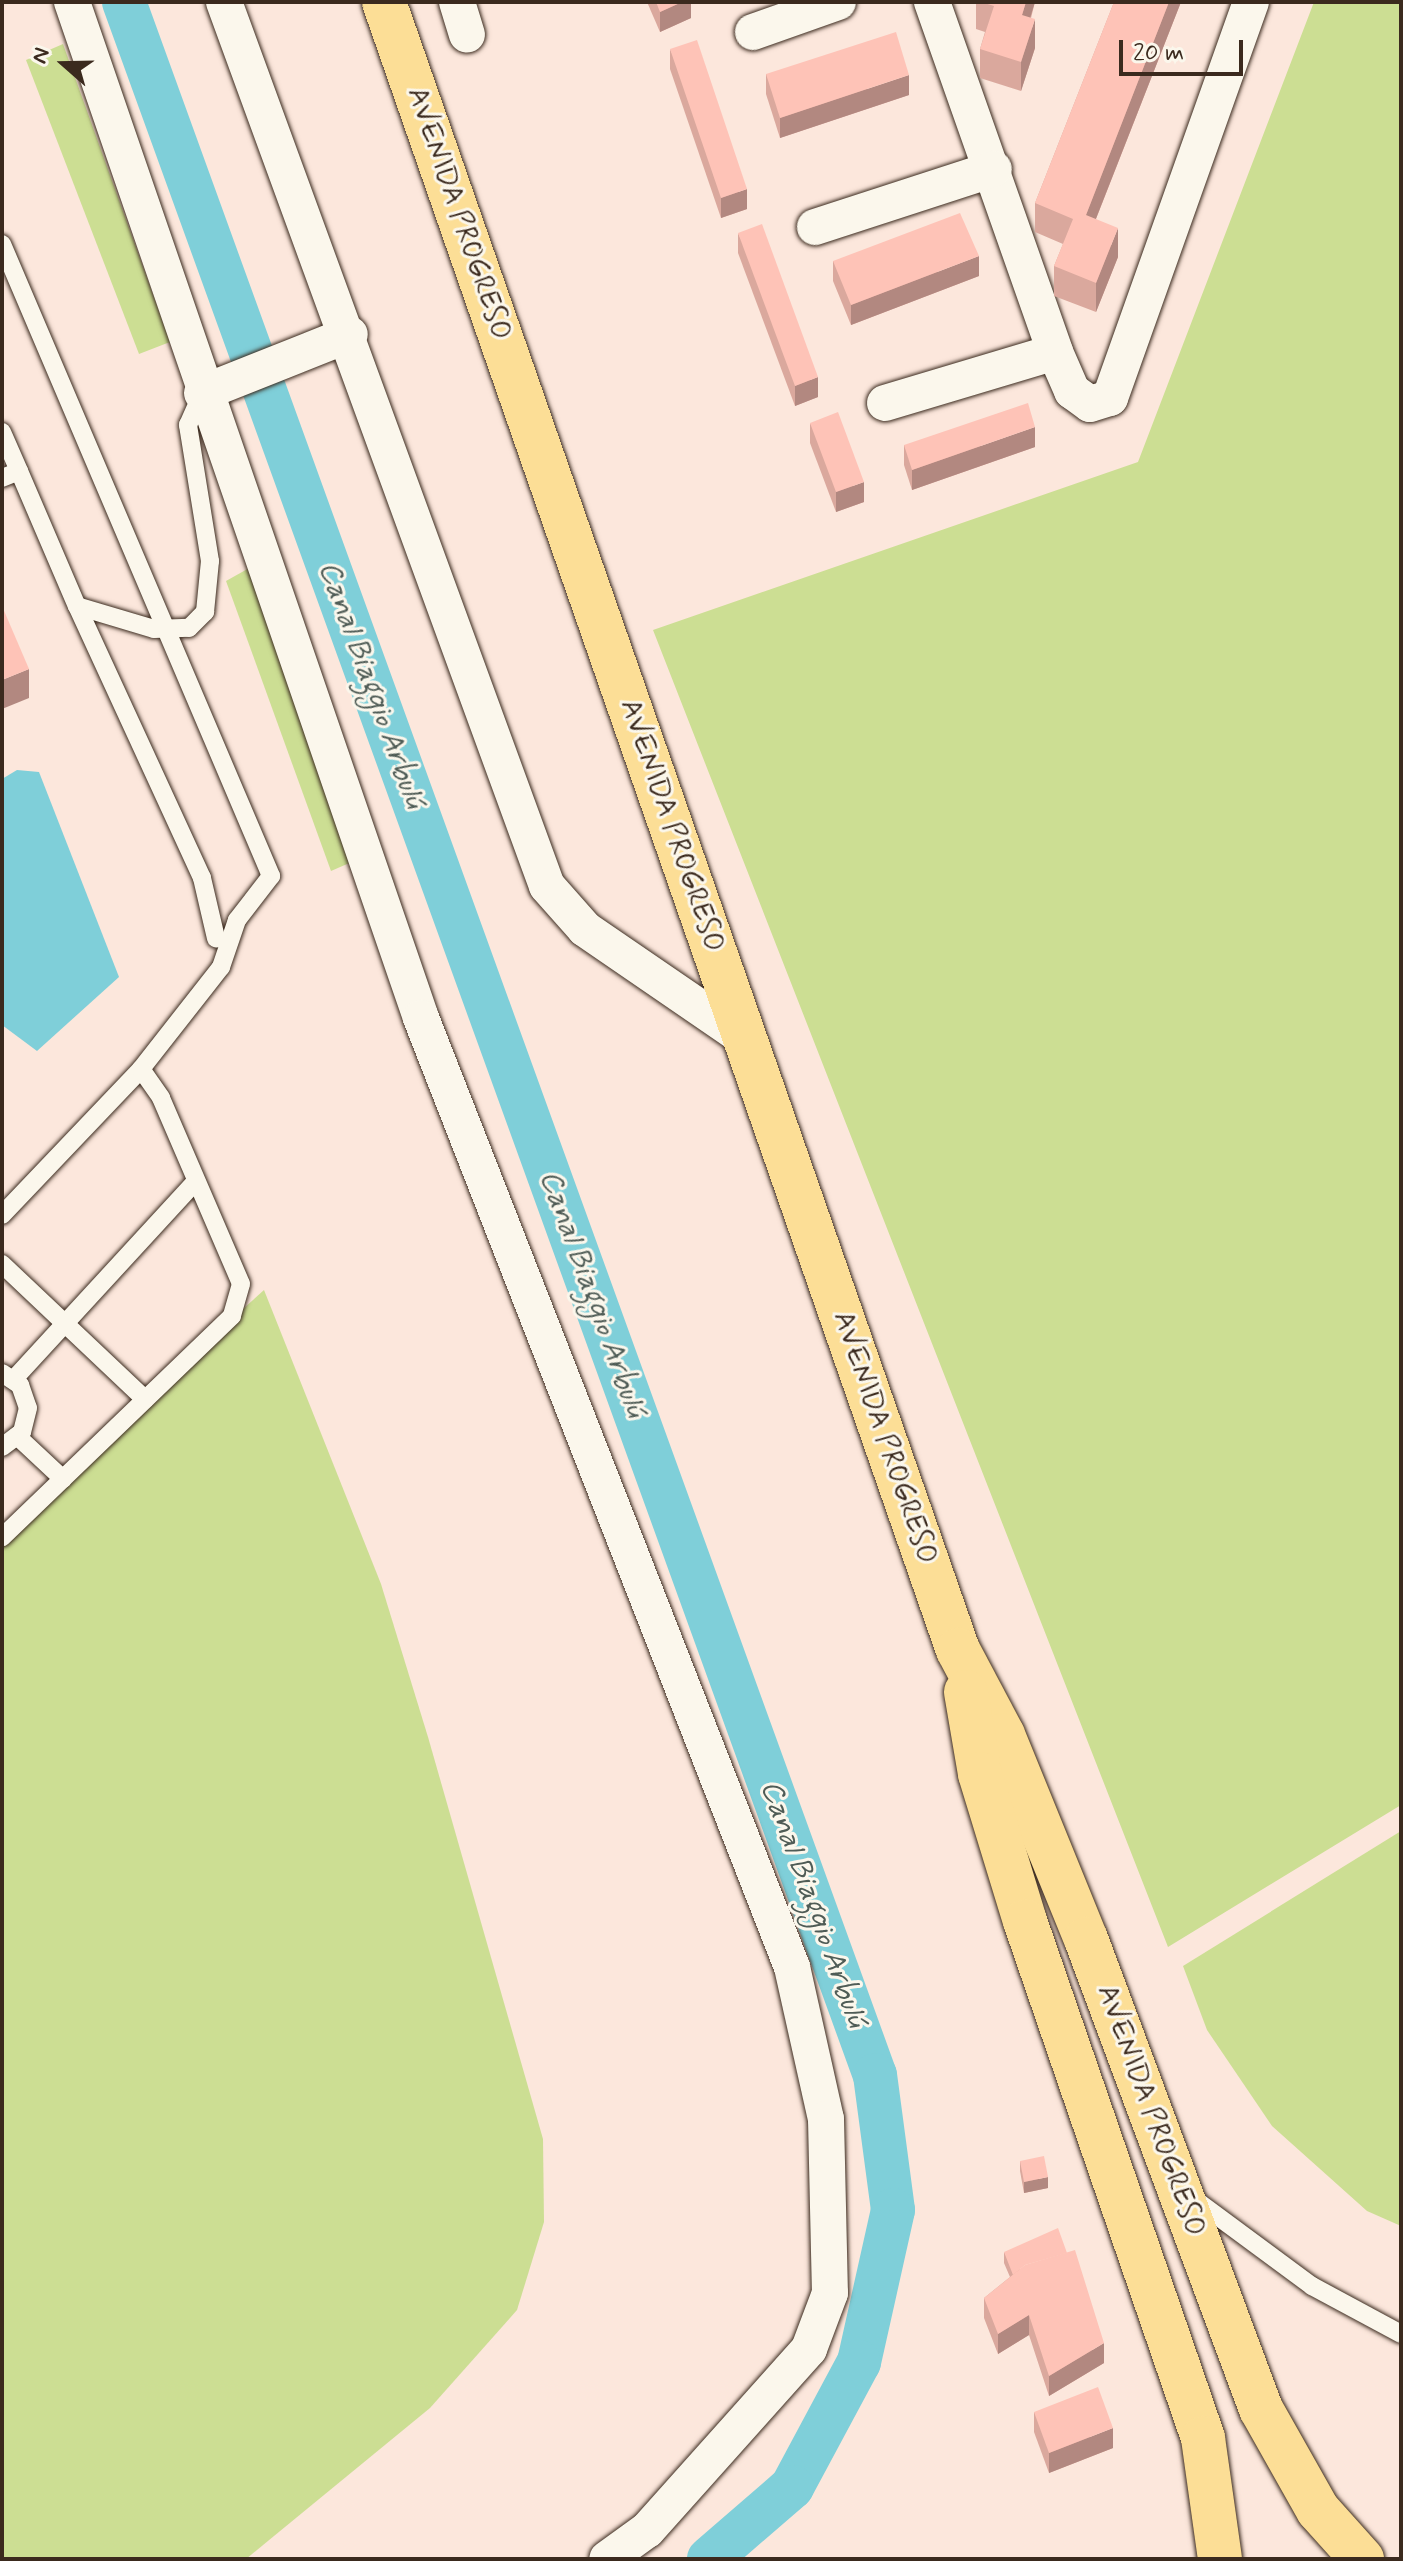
<!DOCTYPE html>
<html>
<head>
<meta charset="utf-8">
<style>
  body { margin:0 }
  #map { position:relative; width:1403px; height:2561px; overflow:hidden; background:#fce7dc; font-family:Mynerve,sans-serif }
  div>[style] { position:absolute }
  [style*='--x'] { left:calc(var(--x)*1px); top:calc(var(--y)*1px); width:calc(var(--w)*1px); rotate:calc(var(--a)*1deg) }
  .green>* { inset:0; background:#ccde93 }
  .water>* { inset:0; background:#7fcfd9 }
  .canal>* { height:44px; margin:-22px; padding:0 22px; transform-origin:22px; border-radius:22px; background:#7fcfd9 }
  .roads { filter:drop-shadow(0 0 2px #3b2a1e) drop-shadow(0 0 2px #3b2a1e) }
  .service>* { height:18px; margin:-9px; padding:0 9px; transform-origin:9px; border-radius:9px; background:#fbf7ec }
  .minor>* { height:36px; margin:-18px; padding:0 18px; transform-origin:18px; border-radius:18px; background:#fbf7ec }
  .primary>* { height:44px; margin:-22px; padding:0 22px; transform-origin:22px; border-radius:22px; background:#fcde96 }
  .wall>* { inset:0; background:#daa89d }
  .shaded-wall>* { inset:0; background:#b28880 }
  .building>* { inset:0; background:#fec3b7 }
  span { translate:-50% -50%; white-space:nowrap; text-align:center; line-height:1.15; -webkit-text-stroke:6px #fbf7ec; paint-order:stroke }
  .street-label { font-size:28px; color:#3b2a1e }
  .water-label { font-size:30px; color:#4f5c56; font-style:italic }
  .frame { position:absolute; inset:0; border:4px solid #3b2a1e; pointer-events:none }
  .north { position:absolute; left:24px; top:24px; width:80px; height:80px; -webkit-text-stroke:6px #fbf7ec; paint-order:stroke; rotate:290deg; font-size:22px; font-weight:700; line-height:32px; text-align:center; color:#3b2a1e }
  .north::after { content:''; display:block; margin:auto; width:28px; height:36px; background:#3b2a1e; clip-path:polygon(50% 0,100% 100%,50% 72%,0 100%) }
  .scale { position:absolute; left:1119px; top:40px; width:124px; height:36px; box-sizing:border-box; border:4px solid #3b2a1e; border-top:0; padding-left:10px; font-size:24px; line-height:28px; white-space:nowrap; color:#3b2a1e; -webkit-text-stroke:6px #fbf7ec; paint-order:stroke }
</style>
</head>
<body>
<div id="map">
  <div class="green">
    <div style="clip-path:polygon(1314px 2px,1401px 2px,1401px 1805px,1168px 1947px,653px 630px,1138px 462px)"></div>
    <div style="clip-path:polygon(63px 44px,170px 342px,139px 354px,26px 60px)"></div>
    <div style="clip-path:polygon(251px 567px,354px 861px,331px 871px,226px 581px)"></div>
    <div style="clip-path:polygon(264px 1290px,381px 1584px,428px 1737px,543px 2139px,544px 2222px,517px 2310px,430px 2408px,246px 2559px,2px 2559px,2px 1528px)"></div>
    <div style="clip-path:polygon(1401px 1831px,1401px 2226px,1367px 2211px,1272px 2126px,1207px 2030px,1183px 1966px)"></div>
  </div>
  <div class="water">
    <div style="clip-path:polygon(17px 770px,39px 772px,119px 977px,37px 1051px,2px 1025px,2px 779px)"></div>
  </div>
  <div class="canal">
    <div style="--x:124;--y:2;--w:2205;--a:70.09"></div>
    <div style="--x:875;--y:2075;--w:136;--a:82.4"></div>
    <div style="--x:893;--y:2210;--w:156;--a:102.6"></div>
    <div style="--x:859;--y:2362;--w:142;--a:118.2"></div>
    <div style="--x:792;--y:2487;--w:110;--a:139.1"></div>
  </div>
  <div class="roads">
    <div class="service">
      <div style="--x:2;--y:244;--w:687;--a:66.94"></div>
      <div style="--x:271;--y:876;--w:56;--a:127.7"></div>
      <div style="--x:237;--y:920;--w:50;--a:108.8"></div>
      <div style="--x:221;--y:967;--w:130;--a:128.1"></div>
      <div style="--x:2;--y:432;--w:43;--a:66.4"></div>
      <div style="--x:2;--y:478;--w:18;--a:-22"></div>
      <div style="--x:19;--y:471;--w:147;--a:66.8"></div>
      <div style="--x:77;--y:606;--w:80;--a:16.6"></div>
      <div style="--x:154;--y:629;--w:35;--a:-2"></div>
      <div style="--x:189;--y:628;--w:23;--a:-45"></div>
      <div style="--x:205;--y:612;--w:51;--a:-84.4"></div>
      <div style="--x:210;--y:561;--w:138;--a:-99.2"></div>
      <div style="--x:188;--y:425;--w:35;--a:-66"></div>
      <div style="--x:77;--y:606;--w:299;--a:65.3"></div>
      <div style="--x:202;--y:878;--w:62;--a:76.9"></div>
      <div style="--x:2;--y:1215;--w:202;--a:-46.4"></div>
      <div style="--x:141;--y:1069;--w:35;--a:55"></div>
      <div style="--x:161;--y:1098;--w:202;--a:66.7"></div>
      <div style="--x:241;--y:1284;--w:33;--a:106"></div>
      <div style="--x:232;--y:1316;--w:319;--a:136.1"></div>
      <div style="--x:2;--y:1264;--w:197;--a:43.4"></div>
      <div style="--x:2;--y:1373;--w:22;--a:34"></div>
      <div style="--x:20;--y:1385;--w:24;--a:71"></div>
      <div style="--x:28;--y:1408;--w:25;--a:104"></div>
      <div style="--x:22;--y:1432;--w:25;--a:143"></div>
      <div style="--x:13;--y:1380;--w:270;--a:-47.4"></div>
      <div style="--x:17;--y:1436;--w:63;--a:43.1"></div>
      <div style="--x:1193;--y:2198;--w:148;--a:36.5"></div>
      <div style="--x:1312;--y:2286;--w:101;--a:28.3"></div>
    </div>
    <div class="minor">
      <div style="--x:72;--y:2;--w:1074;--a:71.04"></div>
      <div style="--x:421;--y:1018;--w:1019;--a:68.65"></div>
      <div style="--x:792;--y:1967;--w:156;--a:77.4"></div>
      <div style="--x:826;--y:2119;--w:174;--a:88.7"></div>
      <div style="--x:830;--y:2293;--w:60;--a:110.6"></div>
      <div style="--x:809;--y:2349;--w:243;--a:131.8"></div>
      <div style="--x:647;--y:2530;--w:49;--a:144.1"></div>
      <div style="--x:224;--y:2;--w:941;--a:69.93"></div>
      <div style="--x:547;--y:886;--w:57;--a:48.5"></div>
      <div style="--x:585;--y:929;--w:193;--a:34.4"></div>
      <div style="--x:457;--y:2;--w:34;--a:73"></div>
      <div style="--x:932;--y:2;--w:371;--a:70.6"></div>
      <div style="--x:1055;--y:352;--w:43;--a:66.4"></div>
      <div style="--x:1072;--y:391;--w:22;--a:36"></div>
      <div style="--x:1090;--y:404;--w:21;--a:-17"></div>
      <div style="--x:1110;--y:398;--w:420;--a:-70.4"></div>
      <div style="--x:753;--y:32;--w:90;--a:-19.4"></div>
      <div style="--x:815;--y:227;--w:188;--a:-18"></div>
      <div style="--x:202;--y:393;--w:159;--a:-21.7"></div>
      <div style="--x:885;--y:403;--w:177;--a:-16.7"></div>
    </div>
    <div class="primary">
      <div style="--x:384;--y:2;--w:1745;--a:70.8"></div>
      <div style="--x:958;--y:1650;--w:96;--a:62.1"></div>
      <div style="--x:1003;--y:1735;--w:220;--a:67.9"></div>
      <div style="--x:1086;--y:1939;--w:502;--a:69.58"></div>
      <div style="--x:1261;--y:2409;--w:116;--a:60.6"></div>
      <div style="--x:1318;--y:2510;--w:66;--a:48.1"></div>
      <div style="--x:966;--y:1692;--w:83;--a:80.3"></div>
      <div style="--x:980;--y:1774;--w:154;--a:73"></div>
      <div style="--x:1025;--y:1921;--w:547;--a:71"></div>
      <div style="--x:1203;--y:2438;--w:122;--a:82"></div>
    </div>
  </div>
  <div class="wall">
    <div style="clip-path:polygon(647px 2px,691px 2px,691px 18px,660px 32px)"></div>
    <div style="clip-path:polygon(976px 2px,1035px 2px,1031px 18px,1035px 48px,1021px 91px,980px 78px,980px 49px,985px 32px,976px 29px)"></div>
    <div style="clip-path:polygon(1114px 2px,1181px 2px,1096px 219px,1118px 257px,1096px 312px,1054px 296px,1054px 266px,1063px 244px,1035px 232px,1035px 203px)"></div>
    <div style="clip-path:polygon(670px 49px,747px 209px,721px 218px,670px 69px)"></div>
    <div style="clip-path:polygon(766px 74px,909px 95px,780px 138px,766px 94px)"></div>
    <div style="clip-path:polygon(738px 233px,818px 397px,795px 406px,738px 253px)"></div>
    <div style="clip-path:polygon(833px 261px,979px 276px,851px 325px,833px 281px)"></div>
    <div style="clip-path:polygon(810px 423px,864px 502px,836px 512px,810px 443px)"></div>
    <div style="clip-path:polygon(904px 445px,1035px 447px,912px 490px,904px 465px)"></div>
    <div style="clip-path:polygon(1020px 2161px,1048px 2188px,1024px 2193px,1020px 2171px)"></div>
    <div style="clip-path:polygon(1004px 2252px,1104px 2363px,1049px 2396px,1029px 2335px,998px 2354px,984px 2318px,984px 2298px,1010px 2277px,1004px 2263px)"></div>
    <div style="clip-path:polygon(1034px 2412px,1113px 2448px,1049px 2473px,1034px 2432px)"></div>
  </div>
  <div class="shaded-wall">
    <div style="clip-path:polygon(682px 2px,691px 2px,691px 18px,660px 32px,660px 12px)"></div>
    <div style="clip-path:polygon(1026px 2px,1035px 2px,1022px 44px,1022px 15px)"></div>
    <div style="clip-path:polygon(1169px 2px,1181px 2px,1086px 244px,1086px 215px)"></div>
    <div style="clip-path:polygon(1035px 19px,1035px 48px,1021px 91px,1021px 62px)"></div>
    <div style="clip-path:polygon(909px 75px,909px 95px,780px 138px,780px 118px)"></div>
    <div style="clip-path:polygon(747px 189px,747px 209px,721px 218px,721px 198px)"></div>
    <div style="clip-path:polygon(1118px 228px,1118px 257px,1096px 312px,1096px 283px)"></div>
    <div style="clip-path:polygon(979px 256px,979px 276px,851px 325px,851px 305px)"></div>
    <div style="clip-path:polygon(818px 377px,818px 397px,795px 406px,795px 386px)"></div>
    <div style="clip-path:polygon(1035px 427px,1035px 447px,912px 490px,912px 470px)"></div>
    <div style="clip-path:polygon(864px 482px,864px 502px,836px 512px,836px 492px)"></div>
    <div style="clip-path:polygon(29px 669px,29px 698px,2px 709px,2px 680px)"></div>
    <div style="clip-path:polygon(1048px 2177px,1048px 2188px,1024px 2193px,1024px 2182px)"></div>
    <div style="clip-path:polygon(1029px 2315px,1029px 2335px,998px 2354px,998px 2334px)"></div>
    <div style="clip-path:polygon(1104px 2343px,1104px 2363px,1049px 2396px,1049px 2376px)"></div>
    <div style="clip-path:polygon(1113px 2428px,1113px 2448px,1049px 2473px,1049px 2453px)"></div>
  </div>
  <div class="building">
    <div style="clip-path:polygon(656px 2px,682px 2px,660px 12px)"></div>
    <div style="clip-path:polygon(981px 2px,1026px 2px,1022px 15px,1035px 19px,1021px 62px,980px 49px,994px 6px)"></div>
    <div style="clip-path:polygon(1114px 2px,1169px 2px,1086px 215px,1118px 228px,1096px 283px,1054px 266px,1073px 219px,1035px 203px)"></div>
    <div style="clip-path:polygon(896px 32px,909px 75px,780px 118px,766px 74px)"></div>
    <div style="clip-path:polygon(697px 40px,747px 189px,721px 198px,670px 49px)"></div>
    <div style="clip-path:polygon(960px 213px,979px 256px,851px 305px,833px 261px)"></div>
    <div style="clip-path:polygon(762px 224px,818px 377px,795px 386px,738px 233px)"></div>
    <div style="clip-path:polygon(1028px 403px,1035px 427px,912px 470px,904px 445px)"></div>
    <div style="clip-path:polygon(838px 412px,864px 482px,836px 492px,810px 423px)"></div>
    <div style="clip-path:polygon(2px 606px,29px 669px,2px 680px)"></div>
    <div style="clip-path:polygon(1044px 2156px,1048px 2177px,1024px 2182px,1020px 2161px)"></div>
    <div style="clip-path:polygon(1058px 2228px,1067px 2253px,1025px 2265px,1013px 2275px,1004px 2252px)"></div>
    <div style="clip-path:polygon(1075px 2250px,1104px 2343px,1049px 2376px,1029px 2315px,998px 2334px,984px 2298px,1025px 2265px)"></div>
    <div style="clip-path:polygon(1098px 2387px,1113px 2428px,1049px 2453px,1034px 2412px)"></div>
  </div>
  <div class="street-label">
    <span style="left:458px;top:214px;rotate:71deg">AVENIDA PROGRESO</span>
    <span style="left:671px;top:826px;rotate:71deg">AVENIDA PROGRESO</span>
    <span style="left:884px;top:1438px;rotate:71deg">AVENIDA PROGRESO</span>
    <span style="left:1150px;top:2111px;rotate:70deg">AVENIDA PROGRESO</span>
  </div>
  <div class="water-label">
    <span style="left:371px;top:685px;rotate:70deg">Canal Biaggio Arbulú</span>
    <span style="left:592px;top:1294px;rotate:70deg">Canal Biaggio Arbulú</span>
    <span style="left:813px;top:1904px;rotate:70deg">Canal Biaggio Arbulú</span>
  </div>
  <div class="frame"></div>
  <div class="north">N</div>
  <div class="scale">20 m</div>
</div>
</body>
</html>
